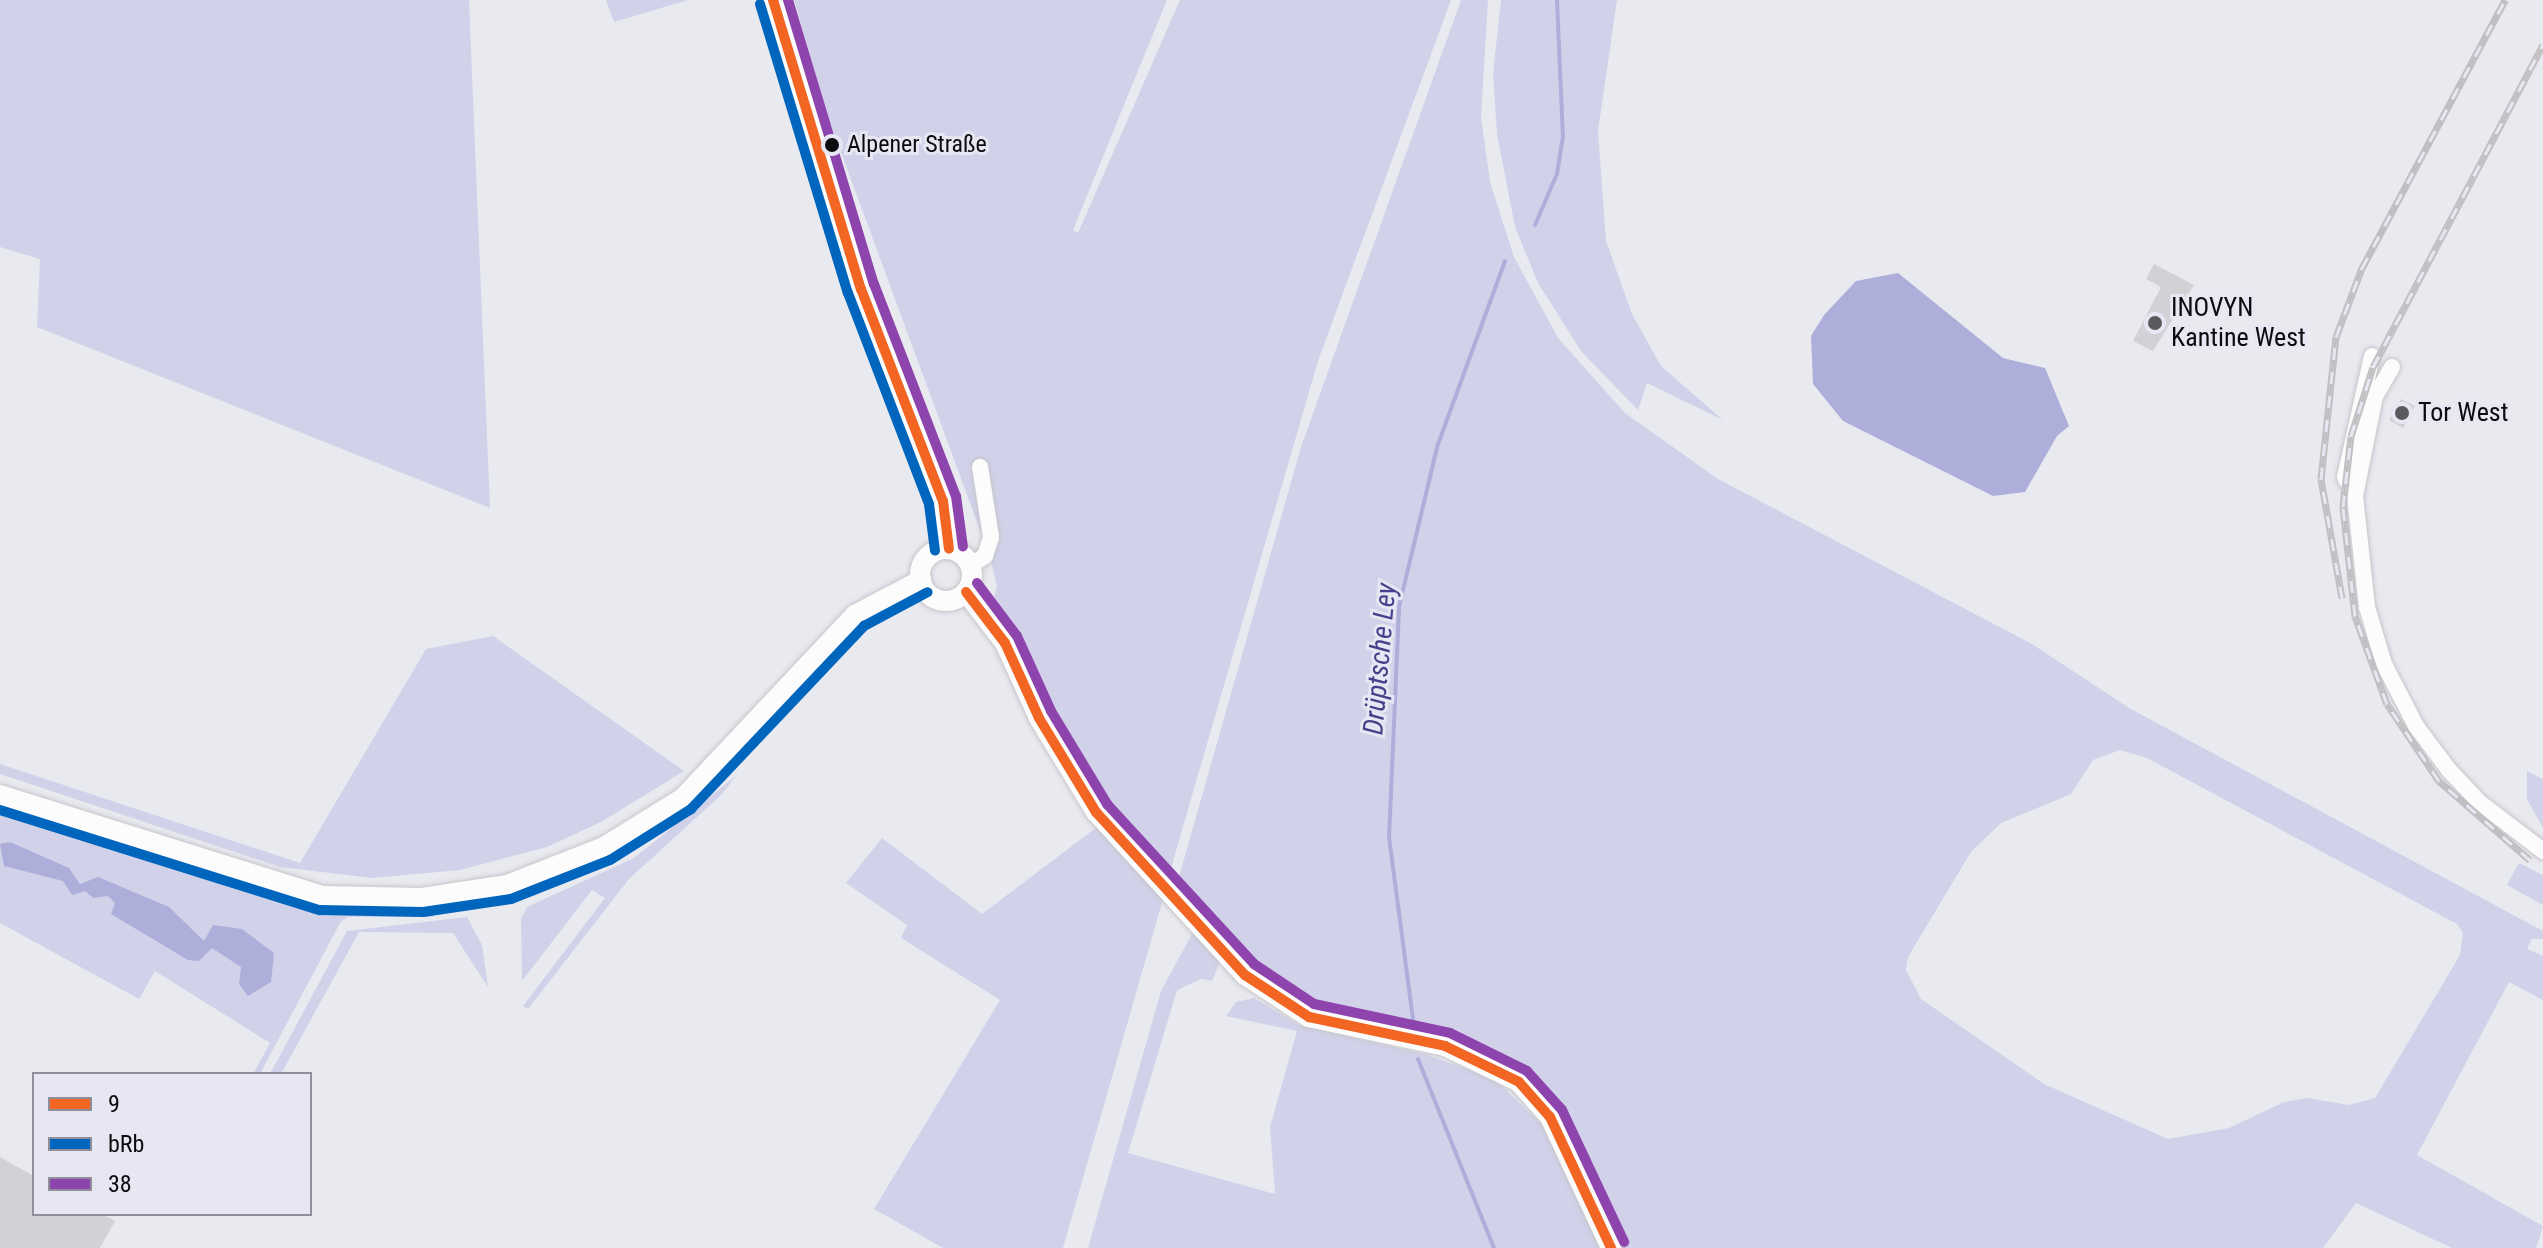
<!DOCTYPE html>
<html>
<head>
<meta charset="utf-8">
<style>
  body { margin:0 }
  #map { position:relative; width:2543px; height:1248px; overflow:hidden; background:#e9eaf0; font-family:"Roboto Condensed",sans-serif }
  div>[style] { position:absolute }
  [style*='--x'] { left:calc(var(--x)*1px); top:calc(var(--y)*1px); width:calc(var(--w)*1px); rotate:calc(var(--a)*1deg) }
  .green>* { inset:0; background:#d1d1ea }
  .water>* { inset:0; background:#aeaeda }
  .stream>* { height:4px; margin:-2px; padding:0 2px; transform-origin:2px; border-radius:2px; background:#aeaeda }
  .building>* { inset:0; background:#d1d1d6 }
  .roads { filter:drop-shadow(0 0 2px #c6c6ca) drop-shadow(0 0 2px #c6c6ca) }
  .minor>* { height:16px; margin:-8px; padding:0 8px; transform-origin:8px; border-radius:8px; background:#fcfcfd }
  .tertiary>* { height:20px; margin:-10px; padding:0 10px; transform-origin:10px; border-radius:10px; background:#fcfcfd }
  .tertiary>.ring { margin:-10px; padding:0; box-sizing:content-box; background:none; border:20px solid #fcfcfd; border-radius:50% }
  .rail>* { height:7px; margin-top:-3.5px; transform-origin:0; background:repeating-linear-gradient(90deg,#e6e7f3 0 12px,#c0c0c2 0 24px); box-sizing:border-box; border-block:2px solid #c0c0c2 }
  .bus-1>* { height:10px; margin:-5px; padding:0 5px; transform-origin:5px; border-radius:5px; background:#f26522 }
  .bus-2>* { height:10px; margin:-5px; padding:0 5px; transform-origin:5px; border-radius:5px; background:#0065bd }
  .bus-3>* { height:10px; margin:-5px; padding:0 5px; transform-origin:5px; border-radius:5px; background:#8e44ad }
  .dots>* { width:22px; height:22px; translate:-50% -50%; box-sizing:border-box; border:4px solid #e6e7f3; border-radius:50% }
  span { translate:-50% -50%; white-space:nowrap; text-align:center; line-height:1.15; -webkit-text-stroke:6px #e6e7f3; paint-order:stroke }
  .bus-label { font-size:24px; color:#0b0b0f }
  .left { translate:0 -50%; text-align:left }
  .poi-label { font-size:26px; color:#0b0b0f }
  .water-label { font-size:28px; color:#48408a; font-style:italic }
  .legend { position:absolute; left:32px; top:1072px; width:280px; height:144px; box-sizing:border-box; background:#e6e7f3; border:2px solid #8e8f98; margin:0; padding:10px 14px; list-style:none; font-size:24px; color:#0b0b0f }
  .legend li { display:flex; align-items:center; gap:16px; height:40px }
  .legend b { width:40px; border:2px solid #8e8f98 }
</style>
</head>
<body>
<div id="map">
  <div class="green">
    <div style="clip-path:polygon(0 0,469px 0,490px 508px,37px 327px,40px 259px,0 247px)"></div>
    <div style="clip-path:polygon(606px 0,688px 0,614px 22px)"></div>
    <div style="clip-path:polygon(794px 0,1167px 0,1073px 230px,1078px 233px,1180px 0,1451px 0,1318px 361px,1167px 882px,1113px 825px,1028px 681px,992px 604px,997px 587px,991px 560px,828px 117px)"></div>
    <div style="clip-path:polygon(evenodd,1461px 0,1488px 0,1481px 117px,1490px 182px,1514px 257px,1558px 338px,1625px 413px,1718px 479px,2032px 644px,2129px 708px,2543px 931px,2543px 939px,2532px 939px,2527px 949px,2543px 956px,2543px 1000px,2509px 982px,2417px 1155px,2543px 1226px,2536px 1248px,2452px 1248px,2356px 1203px,2323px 1248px,1622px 1248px,1564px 1115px,1507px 1056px,1474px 1040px,1332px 1017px,1275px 992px,1175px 891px,1301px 447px,1461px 0,2120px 750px,2147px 758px,2457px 924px,2463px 933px,2460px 955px,2375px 1098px,2349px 1105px,2307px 1098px,2284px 1102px,2229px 1128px,2168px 1139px,2044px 1084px,1921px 999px,1906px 970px,1908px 957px,1971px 852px,2001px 823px,2071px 794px,2093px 760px,2120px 750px)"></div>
    <div style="clip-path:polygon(1501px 0,1617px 0,1598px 131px,1606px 241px,1632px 314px,1661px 366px,1723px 420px,1647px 383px,1638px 410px,1581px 351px,1538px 283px,1515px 227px,1497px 134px,1493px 74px)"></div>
    <div style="clip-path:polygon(493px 636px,684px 771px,601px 822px,547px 847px,460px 870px,372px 878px,280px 867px,0 774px,0 764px,300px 863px,426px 649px)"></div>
    <div style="clip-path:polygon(2527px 771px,2543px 779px,2543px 828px,2527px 799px)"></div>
    <div style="clip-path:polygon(737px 775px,720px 796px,629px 879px,528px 1009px,523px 1006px,605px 898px,592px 890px,522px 981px,521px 919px,527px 907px,634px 858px)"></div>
    <div style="clip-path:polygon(0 809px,281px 898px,366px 911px,433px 910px,434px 917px,347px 917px,340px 923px,260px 1074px,253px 1074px,270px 1043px,155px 971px,139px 999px,0 923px)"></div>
    <div style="clip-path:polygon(1097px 827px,1163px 899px,1063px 1248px,943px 1248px,874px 1209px,1000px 1000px,901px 938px,907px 925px,846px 883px,882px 838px,982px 914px)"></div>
    <div style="clip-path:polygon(2519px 863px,2543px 875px,2543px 905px,2507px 885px)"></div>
    <div style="clip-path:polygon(467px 917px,482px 945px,488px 987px,453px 933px,359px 932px,281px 1074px,270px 1074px,347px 931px)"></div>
    <div style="clip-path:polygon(1193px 932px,1220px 962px,1212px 981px,1201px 979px,1177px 990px,1128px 1153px,1275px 1194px,1270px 1127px,1297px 1031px,1226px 1016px,1236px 1002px,1254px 998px,1299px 1025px,1424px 1054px,1494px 1079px,1545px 1127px,1600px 1248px,1088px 1248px,1161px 991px)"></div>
  </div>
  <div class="water">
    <div style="clip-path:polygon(1898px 273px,2003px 358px,2045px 368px,2069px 426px,2057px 436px,2025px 492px,1993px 496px,1843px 421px,1813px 384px,1811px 336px,1824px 315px,1856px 281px)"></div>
    <div style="clip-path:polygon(10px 842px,69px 868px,80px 884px,98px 877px,169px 907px,204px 941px,213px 925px,242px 929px,274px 953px,271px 982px,248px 996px,239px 984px,241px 967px,212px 948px,199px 961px,188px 960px,111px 914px,115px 903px,108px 896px,93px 898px,85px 891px,72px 895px,63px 881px,4px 866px,0 844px)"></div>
  </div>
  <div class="stream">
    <div style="--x:1535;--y:225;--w:56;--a:-66.7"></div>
    <div style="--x:1557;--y:174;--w:36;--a:-81"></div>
    <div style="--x:1563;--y:138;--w:138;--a:-92.5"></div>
    <div style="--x:1414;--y:1027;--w:191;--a:-97.5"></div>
    <div style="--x:1389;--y:838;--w:231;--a:-87.5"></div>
    <div style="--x:1399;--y:607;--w:164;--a:-76.6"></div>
    <div style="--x:1437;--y:447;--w:198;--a:-69.9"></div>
    <div style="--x:1418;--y:1059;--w:204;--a:68.1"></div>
  </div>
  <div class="building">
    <div style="clip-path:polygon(2154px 264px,2194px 285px,2153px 351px,2133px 341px,2161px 287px,2146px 279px)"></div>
    <div style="clip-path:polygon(2401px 399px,2415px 406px,2403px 428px,2389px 420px)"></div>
    <div style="clip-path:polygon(0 1157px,34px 1176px,34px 1214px,102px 1214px,115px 1221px,100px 1248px,0 1248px)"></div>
  </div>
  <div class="roads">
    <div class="minor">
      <div style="--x:2392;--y:367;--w:34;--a:120"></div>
      <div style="--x:2375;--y:396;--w:102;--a:101.3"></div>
      <div style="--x:2355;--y:496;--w:112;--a:83.8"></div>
      <div style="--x:2367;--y:607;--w:59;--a:73.4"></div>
      <div style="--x:2384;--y:664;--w:70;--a:62.7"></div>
      <div style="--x:2416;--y:726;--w:55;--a:53.1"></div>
      <div style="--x:2449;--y:770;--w:44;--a:46.8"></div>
      <div style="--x:2479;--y:802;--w:81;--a:37.4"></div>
      <div style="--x:2355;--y:496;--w:21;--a:-118"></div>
      <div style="--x:2345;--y:477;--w:124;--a:-77.4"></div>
      <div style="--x:971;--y:565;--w:17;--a:-33"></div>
      <div style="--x:985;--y:556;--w:20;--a:-72"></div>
      <div style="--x:991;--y:537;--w:71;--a:-98.9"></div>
    </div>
    <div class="tertiary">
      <div style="--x:773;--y:0;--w:302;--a:73.1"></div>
      <div style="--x:861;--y:289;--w:227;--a:68.9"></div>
      <div style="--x:943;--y:501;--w:48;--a:82.9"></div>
      <div class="ring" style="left:920px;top:549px;width:32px;height:32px"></div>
      <div style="--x:966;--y:592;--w:64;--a:52.6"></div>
      <div style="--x:1005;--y:643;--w:82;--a:65.6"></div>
      <div style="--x:1039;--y:718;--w:110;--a:58.8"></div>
      <div style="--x:1096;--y:812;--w:221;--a:47.6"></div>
      <div style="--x:1245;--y:975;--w:77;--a:33.3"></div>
      <div style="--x:1309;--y:1017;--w:139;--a:12"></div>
      <div style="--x:1445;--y:1046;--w:82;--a:25.9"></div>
      <div style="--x:1519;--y:1082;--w:47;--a:48.5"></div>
      <div style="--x:1550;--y:1117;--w:145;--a:65"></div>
      <div style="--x:0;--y:795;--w:338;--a:17.4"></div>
      <div style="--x:323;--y:896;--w:99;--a:1.2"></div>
      <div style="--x:422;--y:898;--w:86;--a:-8.7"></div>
      <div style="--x:507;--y:885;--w:104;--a:-21.4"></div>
      <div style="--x:604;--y:847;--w:93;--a:-31.8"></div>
      <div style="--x:683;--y:798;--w:251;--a:-46.8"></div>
      <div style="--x:855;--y:615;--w:75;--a:-27.9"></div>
    </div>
  </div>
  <div class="rail">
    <div style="--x:2342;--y:598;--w:121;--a:-100"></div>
    <div style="--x:2321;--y:479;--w:143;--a:-84"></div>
    <div style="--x:2336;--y:337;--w:74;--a:-69.4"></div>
    <div style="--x:2362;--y:268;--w:304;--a:-61.9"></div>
    <div style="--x:2530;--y:860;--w:121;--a:-139"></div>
    <div style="--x:2439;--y:781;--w:93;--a:-124"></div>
    <div style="--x:2387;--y:704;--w:94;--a:-110"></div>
    <div style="--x:2355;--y:616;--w:110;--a:-96.3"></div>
    <div style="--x:2343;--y:507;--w:71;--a:-83.6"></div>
    <div style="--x:2351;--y:436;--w:72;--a:-72.3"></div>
    <div style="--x:2373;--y:367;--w:364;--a:-62.2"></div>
  </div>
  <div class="bus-1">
    <div style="--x:773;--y:0;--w:302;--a:73.1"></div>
    <div style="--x:861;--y:289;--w:227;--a:68.9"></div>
    <div style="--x:943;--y:501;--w:48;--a:82.9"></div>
    <div style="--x:966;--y:592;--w:64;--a:52.6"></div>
    <div style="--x:1005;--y:643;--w:82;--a:65.6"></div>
    <div style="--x:1039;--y:718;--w:110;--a:58.8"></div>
    <div style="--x:1096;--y:812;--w:221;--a:47.6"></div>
    <div style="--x:1245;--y:975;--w:77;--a:33.3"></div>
    <div style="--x:1309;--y:1017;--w:139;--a:12"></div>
    <div style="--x:1445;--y:1046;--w:82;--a:25.9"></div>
    <div style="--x:1519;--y:1082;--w:47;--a:48.5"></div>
    <div style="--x:1550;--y:1117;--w:145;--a:65"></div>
  </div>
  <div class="bus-2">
    <div style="--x:760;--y:4;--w:302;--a:73.1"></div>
    <div style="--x:848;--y:293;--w:226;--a:69"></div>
    <div style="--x:929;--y:504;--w:47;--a:82.7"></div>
    <div style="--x:0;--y:810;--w:335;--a:17.4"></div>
    <div style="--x:320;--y:910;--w:103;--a:1.1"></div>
    <div style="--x:423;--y:912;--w:89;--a:-8.4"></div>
    <div style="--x:511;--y:899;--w:106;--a:-21.5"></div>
    <div style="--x:610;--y:860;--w:96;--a:-32.2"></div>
    <div style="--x:691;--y:809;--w:252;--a:-46.6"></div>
    <div style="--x:864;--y:626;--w:72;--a:-28"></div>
  </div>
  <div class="bus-3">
    <div style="--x:788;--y:0;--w:297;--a:73.2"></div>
    <div style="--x:874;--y:284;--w:227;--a:68.9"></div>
    <div style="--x:956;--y:496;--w:51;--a:82.2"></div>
    <div style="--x:977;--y:583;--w:66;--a:53"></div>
    <div style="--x:1017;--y:636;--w:82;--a:65.6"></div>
    <div style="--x:1051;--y:711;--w:109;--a:58.9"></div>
    <div style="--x:1107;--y:804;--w:217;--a:47.4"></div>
    <div style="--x:1254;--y:964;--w:72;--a:33.7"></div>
    <div style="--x:1314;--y:1004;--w:139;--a:12"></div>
    <div style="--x:1450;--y:1033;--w:86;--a:26.3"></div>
    <div style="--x:1527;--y:1071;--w:52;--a:48.1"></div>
    <div style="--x:1562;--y:1110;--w:146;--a:64.8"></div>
  </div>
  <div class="dots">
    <div style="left:832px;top:145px;background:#0b0b0f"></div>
    <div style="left:2155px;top:323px;background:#59595e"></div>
    <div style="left:2402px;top:413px;background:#59595e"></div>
  </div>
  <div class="bus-label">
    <span class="left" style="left:847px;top:145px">Alpener Straße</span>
  </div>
  <div class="poi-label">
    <span class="left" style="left:2171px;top:323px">INOVYN<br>Kantine West</span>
    <span class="left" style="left:2418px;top:413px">Tor West</span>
  </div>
  <div class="water-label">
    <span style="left:1380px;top:659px;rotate:-85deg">Drüptsche Ley</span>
  </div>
  <ul class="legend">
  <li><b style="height:10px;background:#f26522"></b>9</li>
  <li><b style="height:10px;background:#0065bd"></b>bRb</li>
  <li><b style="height:10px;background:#8e44ad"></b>38</li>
  </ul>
</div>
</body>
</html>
